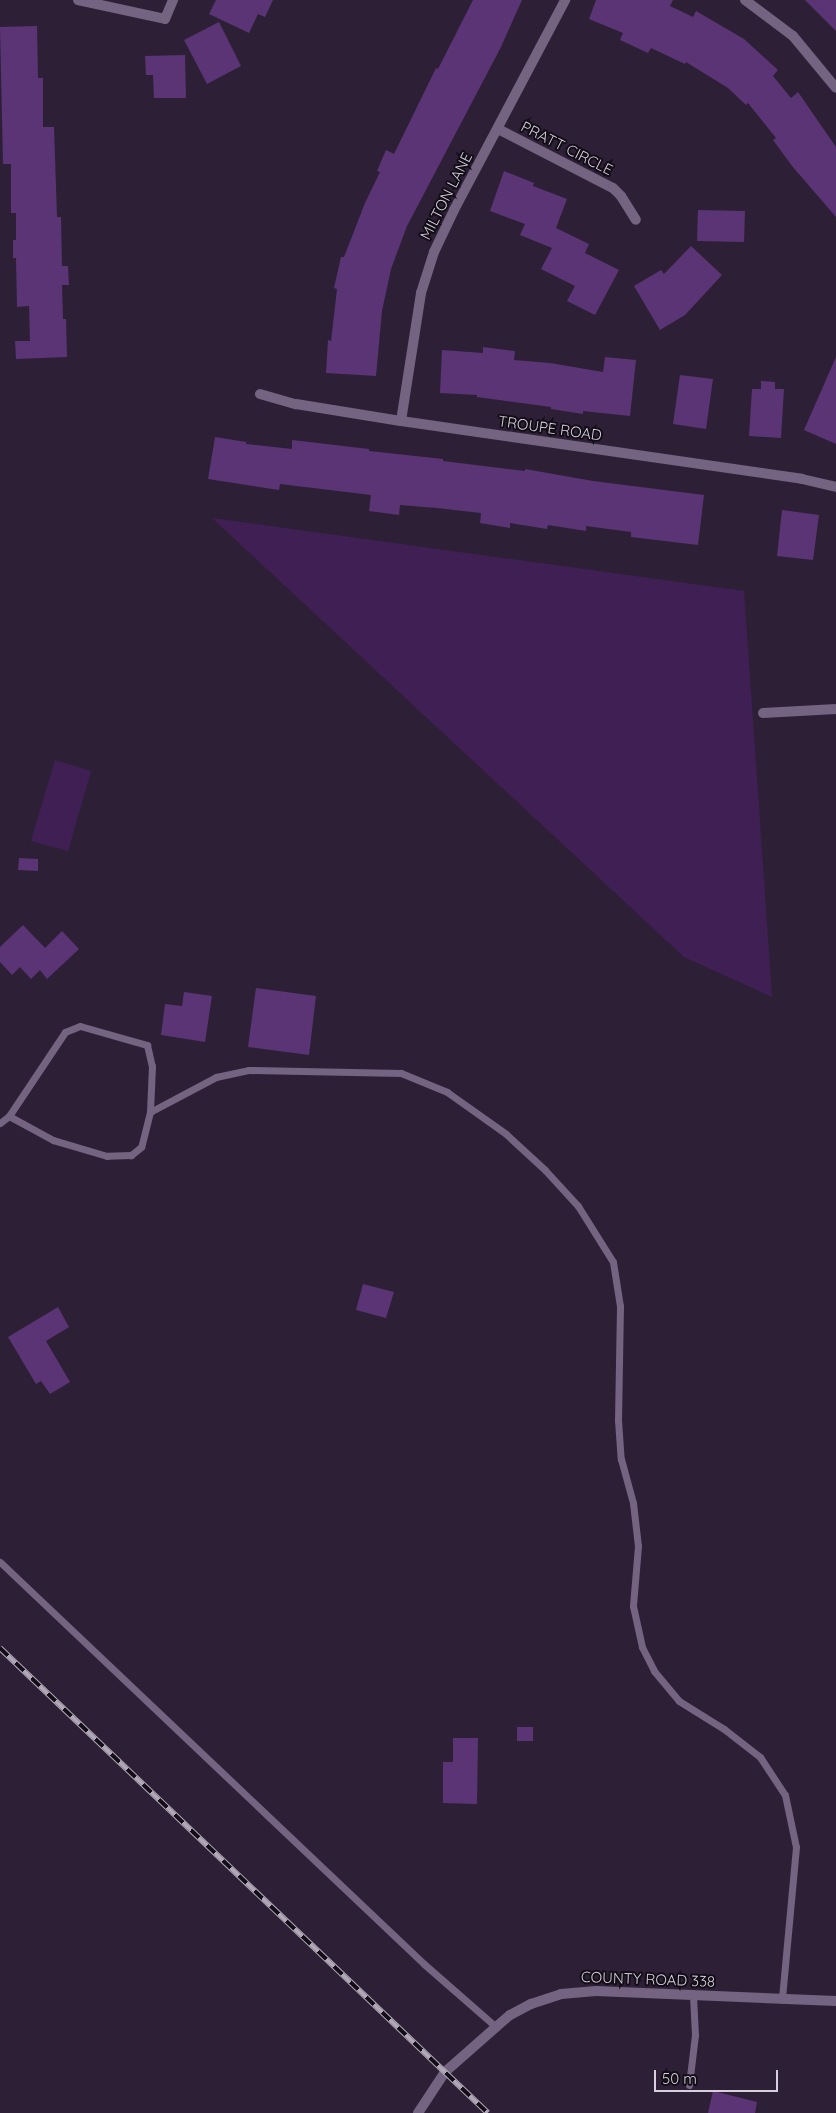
<!DOCTYPE html>
<html>
<head>
<meta charset="utf-8">
<style>
  body { margin:0 }
  #map { position:relative; width:836px; height:2113px; overflow:hidden; background:#2d2036; font-family:Quicksand,sans-serif }
  div>[style] { position:absolute }
  [style*='--x'] { left:calc(var(--x)*1px); top:calc(var(--y)*1px); width:calc(var(--w)*1px); rotate:calc(var(--a)*1deg) }
  .green>* { inset:0; background:#401f55 }
  .building>* { inset:0; background:#5a3474 }
  .lane>* { height:7px; margin:-3.5px; padding:0 3.5px; transform-origin:3.5px; border-radius:3.5px; background:#746381 }
  .street>* { height:10px; margin:-5px; padding:0 5px; transform-origin:5px; border-radius:5px; background:#746381 }
  .rail>* { height:5.5px; margin-top:-2.75px; transform-origin:0; background:repeating-linear-gradient(90deg,#120d16 0 11px,#b0a7b7 0 22px); box-sizing:border-box; border-block:1px solid #b0a7b7 }
  span { translate:-50% -50%; white-space:nowrap; text-align:center; line-height:1.15; -webkit-text-stroke:4px #120d16; paint-order:stroke }
  .street-label { font-size:15px; color:#d7cfde }
  .scale { position:absolute; left:654px; top:2070px; width:124px; height:22px; box-sizing:border-box; border:2px solid #d7cfde; border-top:0; padding-left:6px; font-size:15px; line-height:18px; white-space:nowrap; color:#d7cfde; -webkit-text-stroke:4px #120d16; paint-order:stroke }
</style>
</head>
<body>
<div id="map">
  <div class="green">
    <div style="clip-path:polygon(212px 518px,744px 591px,772px 997px,684px 957px)"></div>
    <div style="clip-path:polygon(55px 760px,91px 771px,68px 851px,31px 841px)"></div>
  </div>
  <div class="building">
    <div style="clip-path:polygon(216px 0,273px 0,265px 17px,258px 14px,249px 33px,209px 14px)"></div>
    <div style="clip-path:polygon(473px 0,522px 0,501px 47px,407px 226px,391px 269px,382px 311px,376px 376px,326px 373px,328px 340px,331px 341px,337px 289px,334px 288px,341px 257px,344px 257px,365px 203px,380px 172px,377px 171px,386px 150px,394px 154px,436px 68px,438px 69px)"></div>
    <div style="clip-path:polygon(596px 0,673px 0,670px 6px,693px 17px,696px 11px,744px 39px,778px 70px,773px 76px,791px 98px,798px 92px,836px 147px,836px 217px,792px 166px,773px 140px,776px 138px,748px 103px,746px 105px,728px 88px,686px 62px,685px 64px,651px 48px,648px 53px,620px 40px,623px 33px,589px 19px)"></div>
    <div style="clip-path:polygon(805px 0,836px 0,836px 31px)"></div>
    <div style="clip-path:polygon(219px 22px,241px 66px,207px 84px,184px 40px)"></div>
    <div style="clip-path:polygon(37px 26px,38px 78px,43px 78px,43px 127px,54px 127px,57px 217px,61px 217px,62px 266px,68px 266px,69px 285px,62px 285px,63px 319px,66px 319px,67px 357px,16px 359px,15px 341px,30px 341px,29px 306px,17px 307px,16px 258px,13px 258px,13px 240px,16px 240px,16px 213px,11px 213px,11px 164px,3px 164px,0 27px)"></div>
    <div style="clip-path:polygon(185px 55px,186px 98px,154px 98px,153px 75px,146px 75px,145px 56px)"></div>
    <div style="clip-path:polygon(504px 171px,534px 183px,533px 186px,567px 199px,556px 228px,589px 244px,585px 253px,619px 270px,595px 315px,567px 301px,575px 286px,541px 269px,552px 248px,520px 235px,525px 224px,490px 211px)"></div>
    <div style="clip-path:polygon(698px 210px,745px 211px,744px 242px,697px 241px)"></div>
    <div style="clip-path:polygon(691px 246px,722px 275px,685px 315px,660px 330px,634px 286px,661px 270px,664px 274px)"></div>
    <div style="clip-path:polygon(483px 347px,515px 351px,514px 360px,550px 363px,603px 372px,605px 357px,636px 360px,630px 416px,583px 411px,583px 414px,551px 409px,551px 407px,477px 397px,477px 395px,440px 393px,442px 350px,483px 353px)"></div>
    <div style="clip-path:polygon(836px 357px,836px 444px,804px 430px)"></div>
    <div style="clip-path:polygon(680px 375px,713px 379px,706px 429px,673px 424px)"></div>
    <div style="clip-path:polygon(761px 381px,775px 382px,775px 389px,784px 389px,781px 438px,749px 436px,752px 389px,761px 389px)"></div>
    <div style="clip-path:polygon(215px 437px,246px 442px,246px 444px,292px 449px,292px 440px,369px 449px,369px 451px,443px 459px,443px 461px,525px 471px,525px 469px,593px 481px,704px 495px,698px 545px,631px 537px,631px 532px,586px 526px,586px 531px,548px 525px,547px 529px,510px 523px,510px 528px,480px 523px,481px 513px,437px 508px,400px 505px,399px 515px,369px 511px,371px 495px,280px 484px,279px 490px,208px 479px)"></div>
    <div style="clip-path:polygon(782px 510px,819px 515px,813px 560px,777px 556px)"></div>
    <div style="clip-path:polygon(19px 858px,38px 859px,38px 871px,18px 870px)"></div>
    <div style="clip-path:polygon(23px 925px,45px 948px,62px 931px,79px 949px,47px 979px,40px 970px,31px 979px,20px 967px,12px 975px,0 962px,0 947px)"></div>
    <div style="clip-path:polygon(256px 988px,316px 996px,309px 1055px,248px 1047px)"></div>
    <div style="clip-path:polygon(184px 992px,212px 996px,205px 1042px,161px 1035px,165px 1004px,182px 1006px)"></div>
    <div style="clip-path:polygon(363px 1284px,394px 1292px,386px 1318px,356px 1310px)"></div>
    <div style="clip-path:polygon(58px 1307px,69px 1327px,46px 1341px,70px 1382px,50px 1394px,41px 1381px,36px 1384px,8px 1337px)"></div>
    <div style="clip-path:polygon(517px 1727px,533px 1727px,533px 1741px,517px 1741px)"></div>
    <div style="clip-path:polygon(453px 1738px,478px 1738px,477px 1804px,443px 1803px,443px 1762px,453px 1762px)"></div>
    <div style="clip-path:polygon(713px 2091px,757px 2102px,755px 2113px,708px 2113px)"></div>
  </div>
  <div class="lane">
    <div style="--x:150;--y:1112;--w:75;--a:-27.9"></div>
    <div style="--x:216;--y:1077;--w:34;--a:-12"></div>
    <div style="--x:249;--y:1070;--w:152;--a:1.1"></div>
    <div style="--x:401;--y:1073;--w:50;--a:22.4"></div>
    <div style="--x:447;--y:1092;--w:72;--a:35.4"></div>
    <div style="--x:506;--y:1134;--w:53;--a:42.7"></div>
    <div style="--x:545;--y:1170;--w:49;--a:47.5"></div>
    <div style="--x:578;--y:1206;--w:66;--a:58"></div>
    <div style="--x:613;--y:1262;--w:45;--a:81"></div>
    <div style="--x:620;--y:1306;--w:114;--a:91"></div>
    <div style="--x:618;--y:1420;--w:39;--a:86"></div>
    <div style="--x:621;--y:1459;--w:46;--a:74.7"></div>
    <div style="--x:633;--y:1503;--w:43;--a:83.4"></div>
    <div style="--x:638;--y:1546;--w:60;--a:94.8"></div>
    <div style="--x:633;--y:1606;--w:42;--a:77.6"></div>
    <div style="--x:642;--y:1647;--w:27;--a:63"></div>
    <div style="--x:654;--y:1671;--w:39;--a:50"></div>
    <div style="--x:679;--y:1701;--w:53;--a:31.9"></div>
    <div style="--x:724;--y:1729;--w:46;--a:37.9"></div>
    <div style="--x:760;--y:1757;--w:45;--a:56.7"></div>
    <div style="--x:785;--y:1795;--w:53;--a:78.1"></div>
    <div style="--x:796;--y:1847;--w:153;--a:95.3"></div>
    <div style="--x:0;--y:1123;--w:11;--a:-38"></div>
    <div style="--x:9;--y:1116;--w:101;--a:-56.3"></div>
    <div style="--x:65;--y:1032;--w:16;--a:-22"></div>
    <div style="--x:80;--y:1026;--w:70;--a:15.8"></div>
    <div style="--x:147;--y:1045;--w:22;--a:77"></div>
    <div style="--x:152;--y:1066;--w:46;--a:92.5"></div>
    <div style="--x:150;--y:1112;--w:36;--a:104"></div>
    <div style="--x:141;--y:1147;--w:13;--a:141"></div>
    <div style="--x:131;--y:1155;--w:24;--a:178"></div>
    <div style="--x:107;--y:1156;--w:56;--a:-163.5"></div>
    <div style="--x:53;--y:1140;--w:50;--a:-151.4"></div>
    <div style="--x:0;--y:1562;--w:584;--a:43.47"></div>
    <div style="--x:424;--y:1964;--w:96;--a:41.2"></div>
    <div style="--x:689;--y:2085;--w:50;--a:-83.2"></div>
    <div style="--x:695;--y:2035;--w:40;--a:-92.9"></div>
  </div>
  <div class="street">
    <div style="--x:78;--y:0;--w:89;--a:12.3"></div>
    <div style="--x:165;--y:19;--w:21;--a:-67"></div>
    <div style="--x:745;--y:0;--w:60;--a:36.9"></div>
    <div style="--x:793;--y:36;--w:67;--a:50.4"></div>
    <div style="--x:498;--y:129;--w:129;--a:27.2"></div>
    <div style="--x:613;--y:188;--w:11;--a:45"></div>
    <div style="--x:621;--y:196;--w:28;--a:58"></div>
    <div style="--x:260;--y:394;--w:37;--a:16"></div>
    <div style="--x:296;--y:404;--w:106;--a:9.2"></div>
    <div style="--x:401;--y:421;--w:405;--a:8.2"></div>
    <div style="--x:802;--y:479;--w:35;--a:13"></div>
    <div style="--x:401;--y:421;--w:130;--a:-81.1"></div>
    <div style="--x:421;--y:293;--w:43;--a:-72.4"></div>
    <div style="--x:434;--y:252;--w:47;--a:-64.5"></div>
    <div style="--x:454;--y:210;--w:238;--a:-62.1"></div>
    <div style="--x:763;--y:713;--w:73;--a:-3.1"></div>
    <div style="--x:418;--y:2113;--w:49;--a:-56.6"></div>
    <div style="--x:445;--y:2072;--w:68;--a:-41.4"></div>
    <div style="--x:496;--y:2027;--w:18;--a:-41"></div>
    <div style="--x:510;--y:2015;--w:24;--a:-28"></div>
    <div style="--x:531;--y:2004;--w:32;--a:-18"></div>
    <div style="--x:561;--y:1994;--w:35;--a:-5"></div>
    <div style="--x:596;--y:1991;--w:240;--a:2.4"></div>
  </div>
  <div class="rail">
    <div style="--x:0;--y:1648;--w:674;--a:43.62"></div>
  </div>
  <div class="street-label">
    <span style="left:567px;top:148px;rotate:27deg">PRATT CIRCLE</span>
    <span style="left:446px;top:196px;rotate:-63deg">MILTON LANE</span>
    <span style="left:550px;top:428px;rotate:8deg">TROUPE ROAD</span>
    <span style="left:648px;top:1979px;rotate:2deg">COUNTY ROAD 338</span>
  </div>
  <div class="scale">50 m</div>
</div>
</body>
</html>
